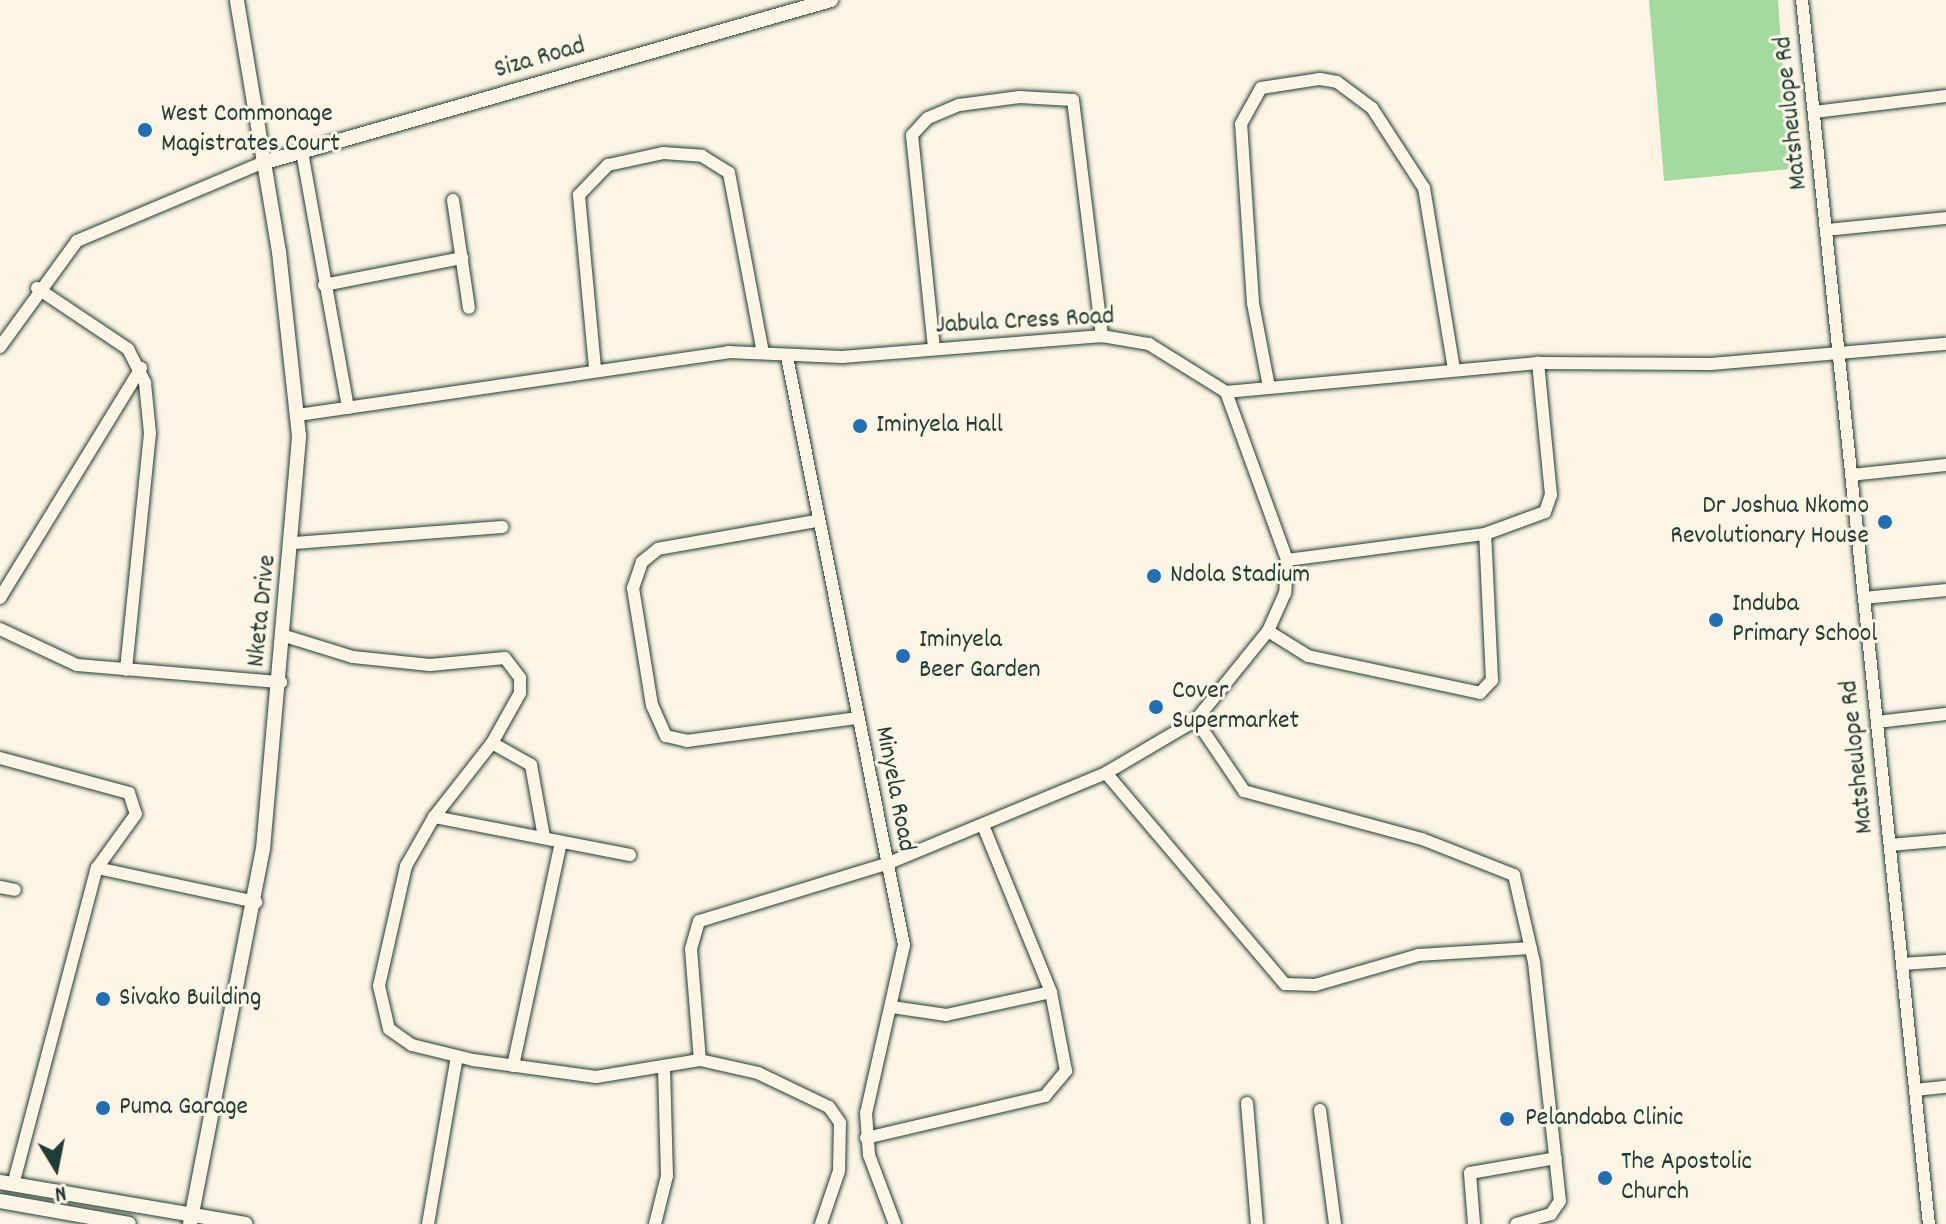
<!DOCTYPE html>
<html>
<head>
<meta charset="utf-8">
<style>
  body { margin:0 }
  #map { position:relative; width:1946px; height:1224px; overflow:hidden; background:#fcf5e5; font-family:Dekko,sans-serif }
  div>[style] { position:absolute }
  [style*='--x'] { left:calc(var(--x)*1px); top:calc(var(--y)*1px); width:calc(var(--w)*1px); rotate:calc(var(--a)*1deg) }
  .green>* { inset:0; background:#a4da9e }
  .roads { filter:drop-shadow(0 0 2px #1f3d34) drop-shadow(0 0 2px #1f3d34) }
  .minor>* { height:12px; margin:-6px; padding:0 6px; transform-origin:6px; border-radius:6px; background:#fcf5e5 }
  .tertiary>* { height:14px; margin:-7px; padding:0 7px; transform-origin:7px; border-radius:7px; background:#fcf5e5 }
  .dots>* { width:22px; height:22px; translate:-50% -50%; box-sizing:border-box; border:4px solid #fcf5e5; border-radius:50% }
  span { translate:-50% -50%; white-space:nowrap; text-align:center; line-height:1.15; -webkit-text-stroke:6px #fcf5e5; paint-order:stroke }
  .street-label { font-size:26px; color:#1f3d34 }
  .poi-label { font-size:26px; color:#1f3d34 }
  .left { translate:0 -50%; text-align:left }
  .right { translate:-100% -50%; text-align:right }
  .north { position:absolute; left:16px; top:1128px; width:80px; height:80px; -webkit-text-stroke:6px #fcf5e5; paint-order:stroke; rotate:170deg; font-size:22px; font-weight:700; line-height:32px; text-align:center; color:#1f3d34 }
  .north::after { content:''; display:block; margin:auto; width:28px; height:36px; background:#1f3d34; clip-path:polygon(50% 0,100% 100%,50% 72%,0 100%) }
</style>
</head>
<body>
<div id="map">
  <div class="green">
    <div style="clip-path:polygon(1649px 0,1778px 0,1790px 169px,1664px 181px)"></div>
  </div>
  <div class="roads">
    <div class="minor">
      <div style="--x:1802;--y:0;--w:1231;--a:84.08"></div>
      <div style="--x:1814;--y:112;--w:133;--a:-6.9"></div>
      <div style="--x:302;--y:152;--w:260;--a:79.8"></div>
      <div style="--x:453;--y:200;--w:109;--a:81.6"></div>
      <div style="--x:1826;--y:230;--w:121;--a:-5.7"></div>
      <div style="--x:324;--y:285;--w:141;--a:-11.1"></div>
      <div style="--x:37;--y:288;--w:110;--a:33.8"></div>
      <div style="--x:128;--y:349;--w:38;--a:63"></div>
      <div style="--x:145;--y:383;--w:50;--a:84.3"></div>
      <div style="--x:150;--y:433;--w:238;--a:95.8"></div>
      <div style="--x:0;--y:347;--w:131;--a:-54"></div>
      <div style="--x:77;--y:241;--w:201;--a:-22.9"></div>
      <div style="--x:934;--y:348;--w:214;--a:-95.9"></div>
      <div style="--x:912;--y:135;--w:23;--a:-47"></div>
      <div style="--x:928;--y:118;--w:34;--a:-23"></div>
      <div style="--x:959;--y:105;--w:61;--a:-7.6"></div>
      <div style="--x:1019;--y:97;--w:54;--a:3.2"></div>
      <div style="--x:1073;--y:100;--w:238;--a:83"></div>
      <div style="--x:787;--y:357;--w:600;--a:78.75"></div>
      <div style="--x:904;--y:945;--w:172;--a:102.7"></div>
      <div style="--x:866;--y:1113;--w:42;--a:85.9"></div>
      <div style="--x:869;--y:1155;--w:74;--a:69.4"></div>
      <div style="--x:595;--y:368;--w:174;--a:-95.3"></div>
      <div style="--x:579;--y:195;--w:42;--a:-46"></div>
      <div style="--x:608;--y:165;--w:56;--a:-12.3"></div>
      <div style="--x:663;--y:153;--w:39;--a:4"></div>
      <div style="--x:702;--y:156;--w:32;--a:32"></div>
      <div style="--x:729;--y:173;--w:183;--a:79.3"></div>
      <div style="--x:1269;--y:387;--w:86;--a:-100.8"></div>
      <div style="--x:1253;--y:303;--w:179;--a:-93.8"></div>
      <div style="--x:1241;--y:124;--w:41;--a:-60.9"></div>
      <div style="--x:1261;--y:88;--w:60;--a:-8.7"></div>
      <div style="--x:1320;--y:79;--w:17;--a:10"></div>
      <div style="--x:1337;--y:82;--w:44;--a:36.6"></div>
      <div style="--x:1372;--y:108;--w:95;--a:57"></div>
      <div style="--x:1424;--y:188;--w:184;--a:80.6"></div>
      <div style="--x:1226;--y:392;--w:313;--a:-5.3"></div>
      <div style="--x:1538;--y:363;--w:173;--a:0.3"></div>
      <div style="--x:1711;--y:364;--w:236;--a:-4.9"></div>
      <div style="--x:298;--y:415;--w:435;--a:-8.3"></div>
      <div style="--x:728;--y:352;--w:114;--a:2.5"></div>
      <div style="--x:842;--y:357;--w:261;--a:-4.6"></div>
      <div style="--x:1102;--y:336;--w:48;--a:9.7"></div>
      <div style="--x:1149;--y:344;--w:91;--a:31.9"></div>
      <div style="--x:1226;--y:392;--w:179;--a:70"></div>
      <div style="--x:1287;--y:560;--w:33;--a:93"></div>
      <div style="--x:1285;--y:593;--w:42;--a:114.1"></div>
      <div style="--x:1268;--y:631;--w:114;--a:129"></div>
      <div style="--x:1196;--y:720;--w:104;--a:149.5"></div>
      <div style="--x:1106;--y:773;--w:238;--a:157.5"></div>
      <div style="--x:886;--y:864;--w:195;--a:163"></div>
      <div style="--x:699;--y:921;--w:29;--a:106"></div>
      <div style="--x:691;--y:949;--w:111;--a:85.4"></div>
      <div style="--x:1851;--y:475;--w:96;--a:-6"></div>
      <div style="--x:816;--y:521;--w:160;--a:170"></div>
      <div style="--x:658;--y:549;--w:21;--a:141"></div>
      <div style="--x:642;--y:562;--w:28;--a:109"></div>
      <div style="--x:633;--y:588;--w:119;--a:80.8"></div>
      <div style="--x:652;--y:705;--w:34;--a:66"></div>
      <div style="--x:666;--y:736;--w:22;--a:13"></div>
      <div style="--x:687;--y:741;--w:172;--a:-7.7"></div>
      <div style="--x:294;--y:543;--w:209;--a:-4.4"></div>
      <div style="--x:1287;--y:560;--w:200;--a:-7.5"></div>
      <div style="--x:1485;--y:534;--w:64;--a:-20.1"></div>
      <div style="--x:1545;--y:512;--w:18;--a:-71"></div>
      <div style="--x:1551;--y:495;--w:133;--a:-95.6"></div>
      <div style="--x:0;--y:598;--w:270;--a:-58.5"></div>
      <div style="--x:1864;--y:598;--w:82;--a:-5.6"></div>
      <div style="--x:0;--y:629;--w:85;--a:25.1"></div>
      <div style="--x:77;--y:665;--w:205;--a:4.8"></div>
      <div style="--x:1268;--y:631;--w:47;--a:32"></div>
      <div style="--x:1308;--y:656;--w:176;--a:12.1"></div>
      <div style="--x:1480;--y:693;--w:18;--a:-47"></div>
      <div style="--x:1492;--y:680;--w:146;--a:-92.7"></div>
      <div style="--x:285;--y:636;--w:71;--a:17.2"></div>
      <div style="--x:353;--y:657;--w:77;--a:5.9"></div>
      <div style="--x:430;--y:665;--w:75;--a:-5.3"></div>
      <div style="--x:505;--y:658;--w:25;--a:53"></div>
      <div style="--x:520;--y:678;--w:15;--a:90"></div>
      <div style="--x:520;--y:693;--w:57;--a:119.2"></div>
      <div style="--x:1196;--y:720;--w:86;--a:55.9"></div>
      <div style="--x:1244;--y:791;--w:184;--a:15.1"></div>
      <div style="--x:1422;--y:839;--w:99;--a:21.4"></div>
      <div style="--x:1514;--y:875;--w:89;--a:77.1"></div>
      <div style="--x:1534;--y:962;--w:240;--a:83.8"></div>
      <div style="--x:1560;--y:1201;--w:16;--a:125"></div>
      <div style="--x:1551;--y:1214;--w:36;--a:164"></div>
      <div style="--x:1877;--y:722;--w:69;--a:-6.6"></div>
      <div style="--x:0;--y:758;--w:134;--a:15.2"></div>
      <div style="--x:129;--y:793;--w:22;--a:72"></div>
      <div style="--x:136;--y:814;--w:67;--a:125.8"></div>
      <div style="--x:1106;--y:773;--w:277;--a:49.7"></div>
      <div style="--x:1285;--y:984;--w:30;--a:2"></div>
      <div style="--x:1315;--y:985;--w:107;--a:-16.2"></div>
      <div style="--x:1418;--y:955;--w:113;--a:-3.5"></div>
      <div style="--x:434;--y:817;--w:94;--a:-51.9"></div>
      <div style="--x:492;--y:743;--w:45;--a:29.4"></div>
      <div style="--x:531;--y:765;--w:73;--a:79.8"></div>
      <div style="--x:1890;--y:845;--w:56;--a:-5.1"></div>
      <div style="--x:630;--y:855;--w:200;--a:-169"></div>
      <div style="--x:434;--y:817;--w:56;--a:119.7"></div>
      <div style="--x:406;--y:866;--w:123;--a:102.7"></div>
      <div style="--x:379;--y:986;--w:44;--a:76.9"></div>
      <div style="--x:389;--y:1029;--w:28;--a:35"></div>
      <div style="--x:412;--y:1045;--w:63;--a:13.8"></div>
      <div style="--x:473;--y:1060;--w:124;--a:7.9"></div>
      <div style="--x:596;--y:1077;--w:105;--a:-9.3"></div>
      <div style="--x:700;--y:1060;--w:59;--a:12.6"></div>
      <div style="--x:758;--y:1073;--w:79;--a:25.6"></div>
      <div style="--x:829;--y:1107;--w:19;--a:55"></div>
      <div style="--x:840;--y:1123;--w:48;--a:91.2"></div>
      <div style="--x:839;--y:1171;--w:56;--a:108.8"></div>
      <div style="--x:0;--y:887;--w:15;--a:11"></div>
      <div style="--x:1902;--y:964;--w:44;--a:-3.9"></div>
      <div style="--x:892;--y:1007;--w:55;--a:8.4"></div>
      <div style="--x:946;--y:1015;--w:107;--a:-12.4"></div>
      <div style="--x:513;--y:1066;--w:228;--a:-77.9"></div>
      <div style="--x:1915;--y:1090;--w:31;--a:-6"></div>
      <div style="--x:1247;--y:1103;--w:121;--a:85.3"></div>
      <div style="--x:1320;--y:1110;--w:115;--a:82.5"></div>
      <div style="--x:866;--y:1138;--w:184;--a:-13.2"></div>
      <div style="--x:1045;--y:1096;--w:33;--a:-50"></div>
      <div style="--x:1066;--y:1071;--w:80;--a:-100.8"></div>
      <div style="--x:1051;--y:992;--w:177;--a:-112.2"></div>
      <div style="--x:13;--y:1185;--w:328;--a:-75.2"></div>
      <div style="--x:97;--y:868;--w:163;--a:12.1"></div>
      <div style="--x:428;--y:1224;--w:170;--a:-80.2"></div>
      <div style="--x:655;--y:1224;--w:49;--a:-76"></div>
      <div style="--x:667;--y:1176;--w:105;--a:-91.6"></div>
      <div style="--x:1474;--y:1224;--w:51;--a:-94.5"></div>
      <div style="--x:1470;--y:1173;--w:87;--a:-9.9"></div>
    </div>
    <div class="tertiary">
      <div style="--x:262;--y:163;--w:592;--a:-15.99"></div>
      <div style="--x:0;--y:1182;--w:249;--a:9.7"></div>
      <div style="--x:0;--y:1201;--w:131;--a:10.1"></div>
      <div style="--x:190;--y:1224;--w:382;--a:-79"></div>
      <div style="--x:263;--y:849;--w:415;--a:-85"></div>
      <div style="--x:299;--y:436;--w:185;--a:-96.2"></div>
      <div style="--x:279;--y:252;--w:255;--a:-99.5"></div>
    </div>
  </div>
  <div class="dots">
    <div style="left:145px;top:130px;background:#1f6fb2"></div>
    <div style="left:860px;top:426px;background:#1f6fb2"></div>
    <div style="left:1885px;top:522px;background:#1f6fb2"></div>
    <div style="left:1154px;top:576px;background:#1f6fb2"></div>
    <div style="left:1716px;top:620px;background:#1f6fb2"></div>
    <div style="left:903px;top:656px;background:#1f6fb2"></div>
    <div style="left:1156px;top:707px;background:#1f6fb2"></div>
    <div style="left:103px;top:999px;background:#1f6fb2"></div>
    <div style="left:103px;top:1108px;background:#1f6fb2"></div>
    <div style="left:1507px;top:1119px;background:#1f6fb2"></div>
    <div style="left:1605px;top:1178px;background:#1f6fb2"></div>
  </div>
  <div class="street-label">
    <span style="left:540px;top:59px;rotate:-16deg">Siza Road</span>
    <span style="left:1792px;top:113px;rotate:-96deg">Matsheulope Rd</span>
    <span style="left:1025px;top:322px;rotate:-3deg">Jabula Cress Road</span>
    <span style="left:263px;top:611px;rotate:-84deg">Nketa Drive</span>
    <span style="left:1858px;top:757px;rotate:-96deg">Matsheulope Rd</span>
    <span style="left:894px;top:789px;rotate:79deg">Minyela Road</span>
  </div>
  <div class="poi-label">
    <span class="left" style="left:161px;top:130px">West Commonage<br>Magistrates Court</span>
    <span class="left" style="left:876px;top:426px">Iminyela Hall</span>
    <span class="right" style="left:1869px;top:522px">Dr Joshua Nkomo<br>Revolutionary House</span>
    <span class="left" style="left:1170px;top:576px">Ndola Stadium</span>
    <span class="left" style="left:1732px;top:620px">Induba<br>Primary School</span>
    <span class="left" style="left:919px;top:656px">Iminyela<br>Beer Garden</span>
    <span class="left" style="left:1172px;top:707px">Cover<br>Supermarket</span>
    <span class="left" style="left:119px;top:999px">Sivako Building</span>
    <span class="left" style="left:119px;top:1108px">Puma Garage</span>
    <span class="left" style="left:1525px;top:1119px">Pelandaba Clinic</span>
    <span class="left" style="left:1621px;top:1178px">The Apostolic<br>Church</span>
  </div>
  <div class="north">N</div>
</div>
</body>
</html>
